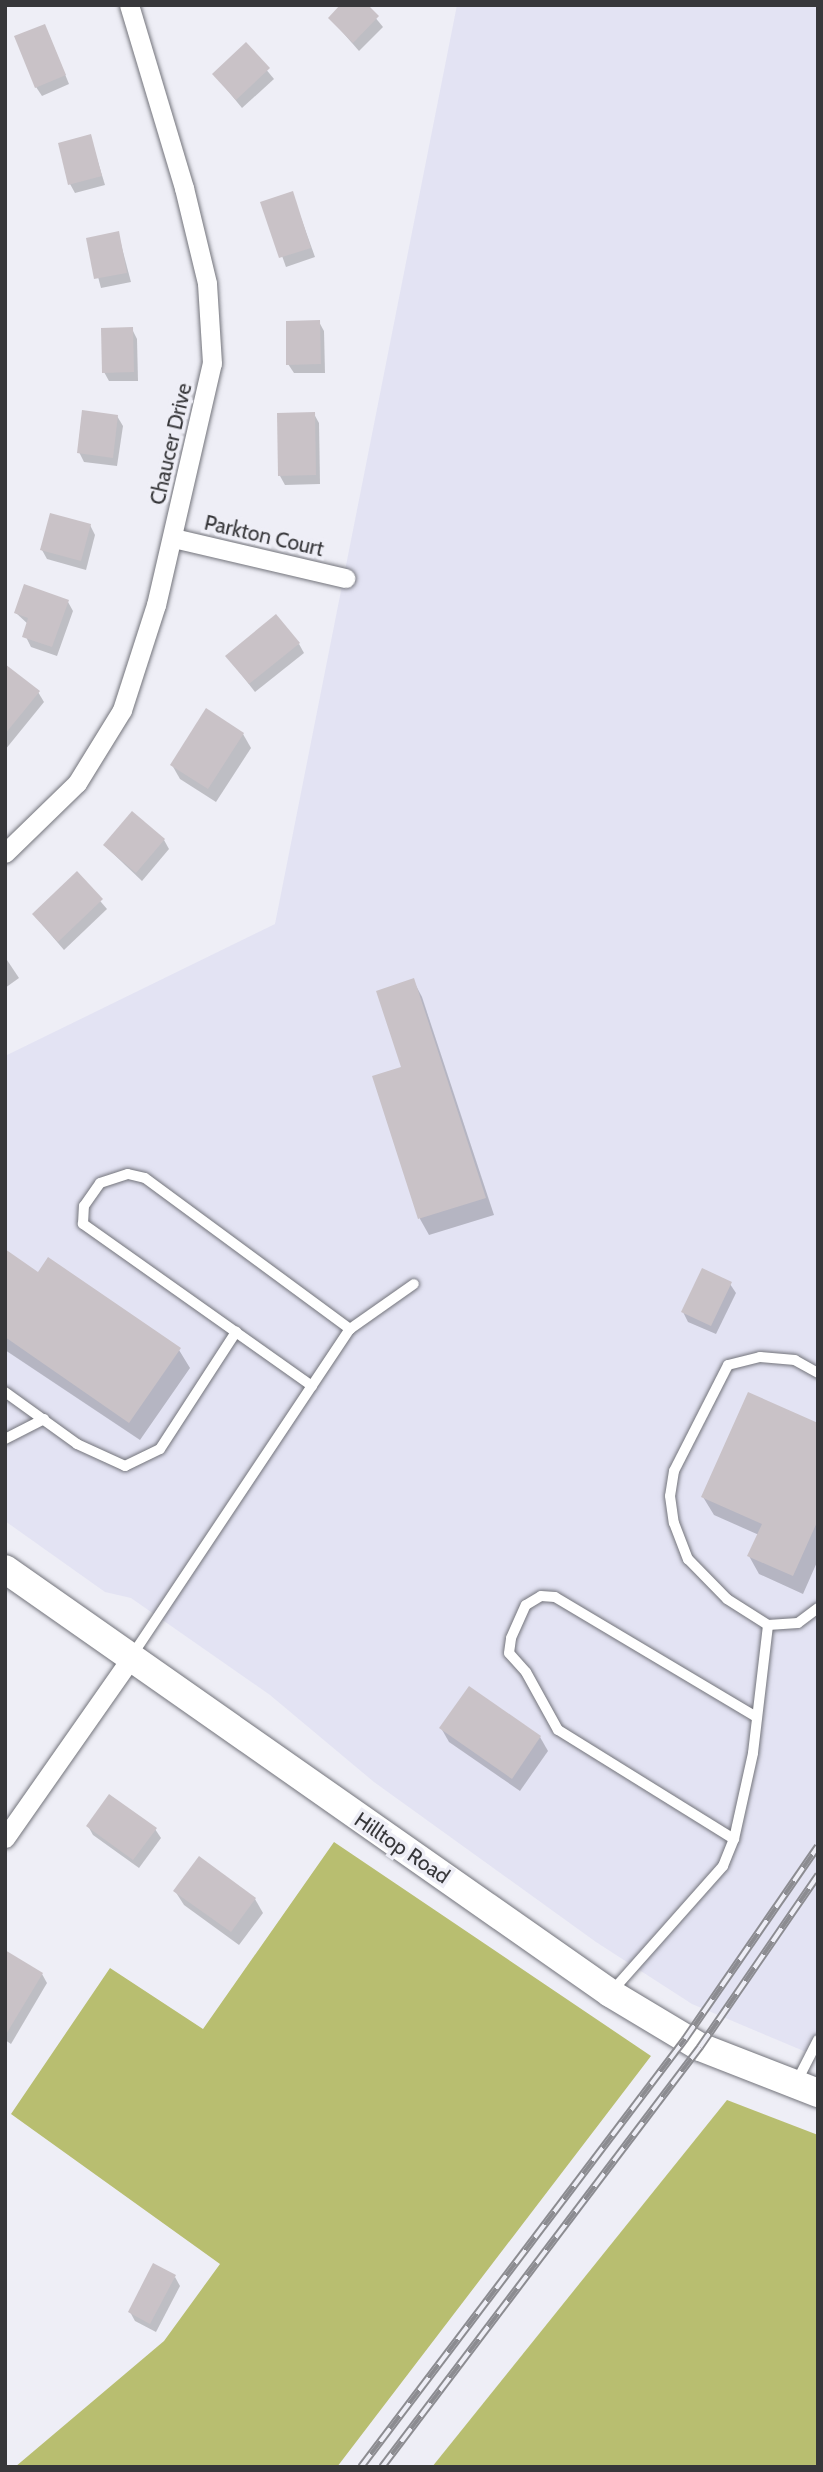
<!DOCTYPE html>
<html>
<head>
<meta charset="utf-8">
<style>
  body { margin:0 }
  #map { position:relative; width:823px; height:2472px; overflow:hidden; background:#eeeef6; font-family:Cabin,sans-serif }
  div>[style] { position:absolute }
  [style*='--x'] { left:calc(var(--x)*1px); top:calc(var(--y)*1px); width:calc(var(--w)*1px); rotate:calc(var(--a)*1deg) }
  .built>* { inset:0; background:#e3e3f3 }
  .forest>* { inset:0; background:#b8be70 }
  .shadow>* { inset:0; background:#0003 }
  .building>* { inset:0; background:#c9c2c7 }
  .roads { filter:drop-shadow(0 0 2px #73747b) drop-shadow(0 0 2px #73747b) }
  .service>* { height:10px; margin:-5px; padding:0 5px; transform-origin:5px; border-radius:5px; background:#fff }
  .minor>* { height:19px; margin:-9.5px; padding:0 9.5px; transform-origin:9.5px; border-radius:9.5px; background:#fff }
  .secondary>* { height:28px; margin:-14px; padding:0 14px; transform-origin:14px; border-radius:14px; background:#fff }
  .rail>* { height:8px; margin-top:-4px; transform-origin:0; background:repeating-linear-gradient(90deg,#eeeef6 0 16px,#8c8c91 0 32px); box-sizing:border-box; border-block:2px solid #8c8c91 }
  span { translate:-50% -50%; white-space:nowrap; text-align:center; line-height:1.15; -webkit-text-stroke:7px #eeeef6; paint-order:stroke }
  .street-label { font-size:21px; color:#37373a }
  .frame { position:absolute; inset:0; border:7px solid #37373a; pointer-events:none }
</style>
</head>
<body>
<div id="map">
  <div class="built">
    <div style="clip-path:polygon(457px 5px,818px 5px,818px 2057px,692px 2004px,596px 1942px,374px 1782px,270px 1695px,131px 1598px,105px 1592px,5px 1521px,5px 1056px,275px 924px)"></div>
  </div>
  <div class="forest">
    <div style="clip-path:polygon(334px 1842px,651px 2056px,337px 2467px,15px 2467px,164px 2341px,220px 2264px,11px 2114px,110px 1968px,203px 2029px)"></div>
    <div style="clip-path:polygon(727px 2100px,818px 2135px,818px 2467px,432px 2467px)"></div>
  </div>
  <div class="shadow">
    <div style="clip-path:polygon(365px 5px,383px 27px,359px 51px,330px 18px)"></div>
    <div style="clip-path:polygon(49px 35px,69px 84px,42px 96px,36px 87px)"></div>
    <div style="clip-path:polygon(246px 45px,274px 79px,242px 108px,214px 74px)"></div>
    <div style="clip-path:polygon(90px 136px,105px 185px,75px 193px,70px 184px)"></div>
    <div style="clip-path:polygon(292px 193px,315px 257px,286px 267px,263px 203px)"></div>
    <div style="clip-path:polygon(118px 233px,131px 282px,101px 288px,88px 239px)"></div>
    <div style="clip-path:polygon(319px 322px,324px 331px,325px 373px,294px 373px,288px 364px)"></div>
    <div style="clip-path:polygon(132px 329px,137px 339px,138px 381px,109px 381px,104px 372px)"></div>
    <div style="clip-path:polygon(314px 414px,319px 423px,320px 484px,285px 485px,280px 476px)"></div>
    <div style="clip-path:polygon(117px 416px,123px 426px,117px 466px,84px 462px,79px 452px)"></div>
    <div style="clip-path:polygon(90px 525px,95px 535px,86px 570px,47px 559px,42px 550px)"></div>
    <div style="clip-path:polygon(68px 602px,73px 611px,57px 656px,31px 647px,26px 637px,29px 625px,16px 613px)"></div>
    <div style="clip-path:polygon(299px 644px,304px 653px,255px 692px,227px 656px)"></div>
    <div style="clip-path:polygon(5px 679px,38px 692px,44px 702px,5px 750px)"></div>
    <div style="clip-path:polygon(243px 734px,251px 748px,216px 802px,180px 779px,172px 765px)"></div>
    <div style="clip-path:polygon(164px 840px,169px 849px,142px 881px,105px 846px)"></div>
    <div style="clip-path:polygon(77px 874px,107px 909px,64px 950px,34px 915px)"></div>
    <div style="clip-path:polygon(5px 957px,19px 978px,5px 988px)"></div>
    <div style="clip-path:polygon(413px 980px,422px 997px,494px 1215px,429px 1235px,420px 1219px)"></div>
    <div style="clip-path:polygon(5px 1251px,39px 1274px,179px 1350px,190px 1368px,140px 1440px,5px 1350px)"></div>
    <div style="clip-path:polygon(730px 1284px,736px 1293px,716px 1334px,688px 1322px,683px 1312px)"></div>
    <div style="clip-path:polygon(818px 1425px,818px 1560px,803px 1594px,759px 1574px,749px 1556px,759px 1535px,714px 1515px,703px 1497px)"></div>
    <div style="clip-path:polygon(441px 1728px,540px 1737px,548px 1751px,520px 1791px,449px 1742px)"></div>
    <div style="clip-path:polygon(88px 1826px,155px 1829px,161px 1838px,139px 1868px,93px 1835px)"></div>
    <div style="clip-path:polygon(175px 1891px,255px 1899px,263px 1913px,239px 1945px,184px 1905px)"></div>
    <div style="clip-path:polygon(5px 1963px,42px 1974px,47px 1983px,11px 2044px,5px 2040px)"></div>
    <div style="clip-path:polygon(175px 2277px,180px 2286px,156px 2332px,135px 2321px,130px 2312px)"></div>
  </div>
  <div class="building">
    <div style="clip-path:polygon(340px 5px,368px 5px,379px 16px,353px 43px,328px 18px)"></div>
    <div style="clip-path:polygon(45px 24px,66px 75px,35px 88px,14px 36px)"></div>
    <div style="clip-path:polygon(246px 42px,270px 68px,236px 100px,212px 74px)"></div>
    <div style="clip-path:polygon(91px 134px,102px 176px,68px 185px,58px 143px)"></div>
    <div style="clip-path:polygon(293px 191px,311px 248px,279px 258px,260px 202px)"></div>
    <div style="clip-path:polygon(119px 231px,127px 273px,94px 279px,86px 238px)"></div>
    <div style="clip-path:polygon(320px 320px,321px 364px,286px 365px,286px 321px)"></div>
    <div style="clip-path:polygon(133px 327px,134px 372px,102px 373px,101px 328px)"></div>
    <div style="clip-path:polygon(82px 410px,118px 415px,113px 458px,77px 453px)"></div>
    <div style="clip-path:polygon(315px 412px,316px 475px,278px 476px,277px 413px)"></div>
    <div style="clip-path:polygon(50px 513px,91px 524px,81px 561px,40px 550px)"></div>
    <div style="clip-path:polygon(24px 584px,69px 600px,52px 647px,22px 637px,28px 618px,14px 613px)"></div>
    <div style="clip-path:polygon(276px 614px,300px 643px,249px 684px,225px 656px)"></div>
    <div style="clip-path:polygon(5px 664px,40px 691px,5px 734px)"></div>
    <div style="clip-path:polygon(206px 708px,244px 733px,208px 789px,170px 765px)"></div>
    <div style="clip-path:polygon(132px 811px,165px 839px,136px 873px,103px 845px)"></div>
    <div style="clip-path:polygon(77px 871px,103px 899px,58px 942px,32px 914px)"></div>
    <div style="clip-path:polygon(414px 978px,486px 1198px,418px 1219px,372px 1076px,401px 1067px,376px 991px)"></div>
    <div style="clip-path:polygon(5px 1249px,38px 1272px,48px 1257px,181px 1348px,129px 1423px,5px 1337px)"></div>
    <div style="clip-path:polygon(702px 1268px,732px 1282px,711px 1326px,681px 1312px)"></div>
    <div style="clip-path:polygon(748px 1392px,818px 1423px,818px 1520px,793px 1576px,747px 1556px,762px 1524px,701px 1497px)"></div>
    <div style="clip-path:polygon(469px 1686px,541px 1736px,512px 1779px,439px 1728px)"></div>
    <div style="clip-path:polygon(109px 1794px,157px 1828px,133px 1860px,86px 1826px)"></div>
    <div style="clip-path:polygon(199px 1856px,256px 1898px,231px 1932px,173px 1891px)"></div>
    <div style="clip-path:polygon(5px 1950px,43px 1973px,5px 2036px)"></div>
    <div style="clip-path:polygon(153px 2263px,176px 2275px,150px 2324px,128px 2312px)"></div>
  </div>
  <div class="roads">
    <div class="service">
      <div style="--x:818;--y:1373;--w:26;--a:-151"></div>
      <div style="--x:795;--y:1360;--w:35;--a:-175"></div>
      <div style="--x:760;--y:1357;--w:33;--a:166"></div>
      <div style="--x:728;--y:1365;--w:119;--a:117"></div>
      <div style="--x:674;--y:1471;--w:25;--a:99"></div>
      <div style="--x:670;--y:1496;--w:27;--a:82"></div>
      <div style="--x:674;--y:1523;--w:39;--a:69"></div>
      <div style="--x:688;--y:1559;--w:56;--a:45.7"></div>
      <div style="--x:727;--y:1599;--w:49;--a:32.4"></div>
      <div style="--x:768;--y:1625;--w:30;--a:-4"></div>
      <div style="--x:798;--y:1623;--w:25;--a:-37"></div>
      <div style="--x:312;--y:1386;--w:281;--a:-144.7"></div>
      <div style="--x:83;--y:1224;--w:18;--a:-87"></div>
      <div style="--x:84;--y:1206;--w:28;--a:-55"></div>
      <div style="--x:100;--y:1183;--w:29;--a:-18"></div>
      <div style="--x:128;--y:1174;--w:17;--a:13"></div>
      <div style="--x:145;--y:1178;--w:255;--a:36.4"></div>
      <div style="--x:5;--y:1392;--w:89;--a:35.8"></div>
      <div style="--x:77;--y:1444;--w:53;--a:24.6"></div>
      <div style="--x:125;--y:1466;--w:39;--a:-26"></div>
      <div style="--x:160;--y:1449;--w:140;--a:-57"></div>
      <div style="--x:5;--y:1439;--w:44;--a:-27.1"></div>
      <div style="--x:133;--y:1654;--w:391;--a:-56.3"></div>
      <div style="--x:350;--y:1329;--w:78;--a:-35.1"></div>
      <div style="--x:734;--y:1839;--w:207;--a:-148.2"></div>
      <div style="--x:558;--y:1730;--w:66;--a:-118.9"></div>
      <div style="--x:526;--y:1672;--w:25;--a:-132"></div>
      <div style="--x:509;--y:1653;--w:15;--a:-82"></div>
      <div style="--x:511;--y:1638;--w:36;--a:-66"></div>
      <div style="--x:526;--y:1605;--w:17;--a:-31"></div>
      <div style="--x:541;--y:1596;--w:14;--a:4"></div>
      <div style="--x:555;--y:1597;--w:233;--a:30.8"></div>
      <div style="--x:613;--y:1990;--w:166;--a:-48.4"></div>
      <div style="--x:723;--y:1866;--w:29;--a:-68"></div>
      <div style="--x:734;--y:1839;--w:88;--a:-77.5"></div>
      <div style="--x:753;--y:1753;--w:129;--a:-83.3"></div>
      <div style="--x:797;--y:2081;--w:46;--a:-62.9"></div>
    </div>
    <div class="minor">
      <div style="--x:173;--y:538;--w:177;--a:13.1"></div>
      <div style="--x:5;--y:853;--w:100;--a:-44.2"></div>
      <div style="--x:77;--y:783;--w:86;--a:-58.3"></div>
      <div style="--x:122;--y:710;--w:110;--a:-72.1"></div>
      <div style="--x:156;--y:605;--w:248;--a:-77"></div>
      <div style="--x:212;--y:363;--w:80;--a:-93.6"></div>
      <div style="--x:207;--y:283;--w:98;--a:-103.6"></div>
      <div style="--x:184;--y:188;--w:191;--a:-106.7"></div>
      <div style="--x:5;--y:1838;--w:220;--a:-55"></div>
    </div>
    <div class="secondary">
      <div style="--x:5;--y:1569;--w:739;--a:35.02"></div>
      <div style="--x:610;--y:1993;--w:105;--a:31"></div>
      <div style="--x:700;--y:2047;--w:127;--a:21.3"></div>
    </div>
  </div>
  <div class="rail">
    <div style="--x:361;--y:2467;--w:537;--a:-52.87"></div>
    <div style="--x:685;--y:2039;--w:234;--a:-55.4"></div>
    <div style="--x:382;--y:2467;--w:527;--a:-52.87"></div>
    <div style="--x:700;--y:2047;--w:209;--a:-55.5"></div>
  </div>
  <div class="street-label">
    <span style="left:171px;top:444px;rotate:-77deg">Chaucer Drive</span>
    <span style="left:264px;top:536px;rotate:13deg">Parkton Court</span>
    <span style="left:402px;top:1848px;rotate:34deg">Hilltop Road</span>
  </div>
  <div class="frame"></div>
</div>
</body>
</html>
